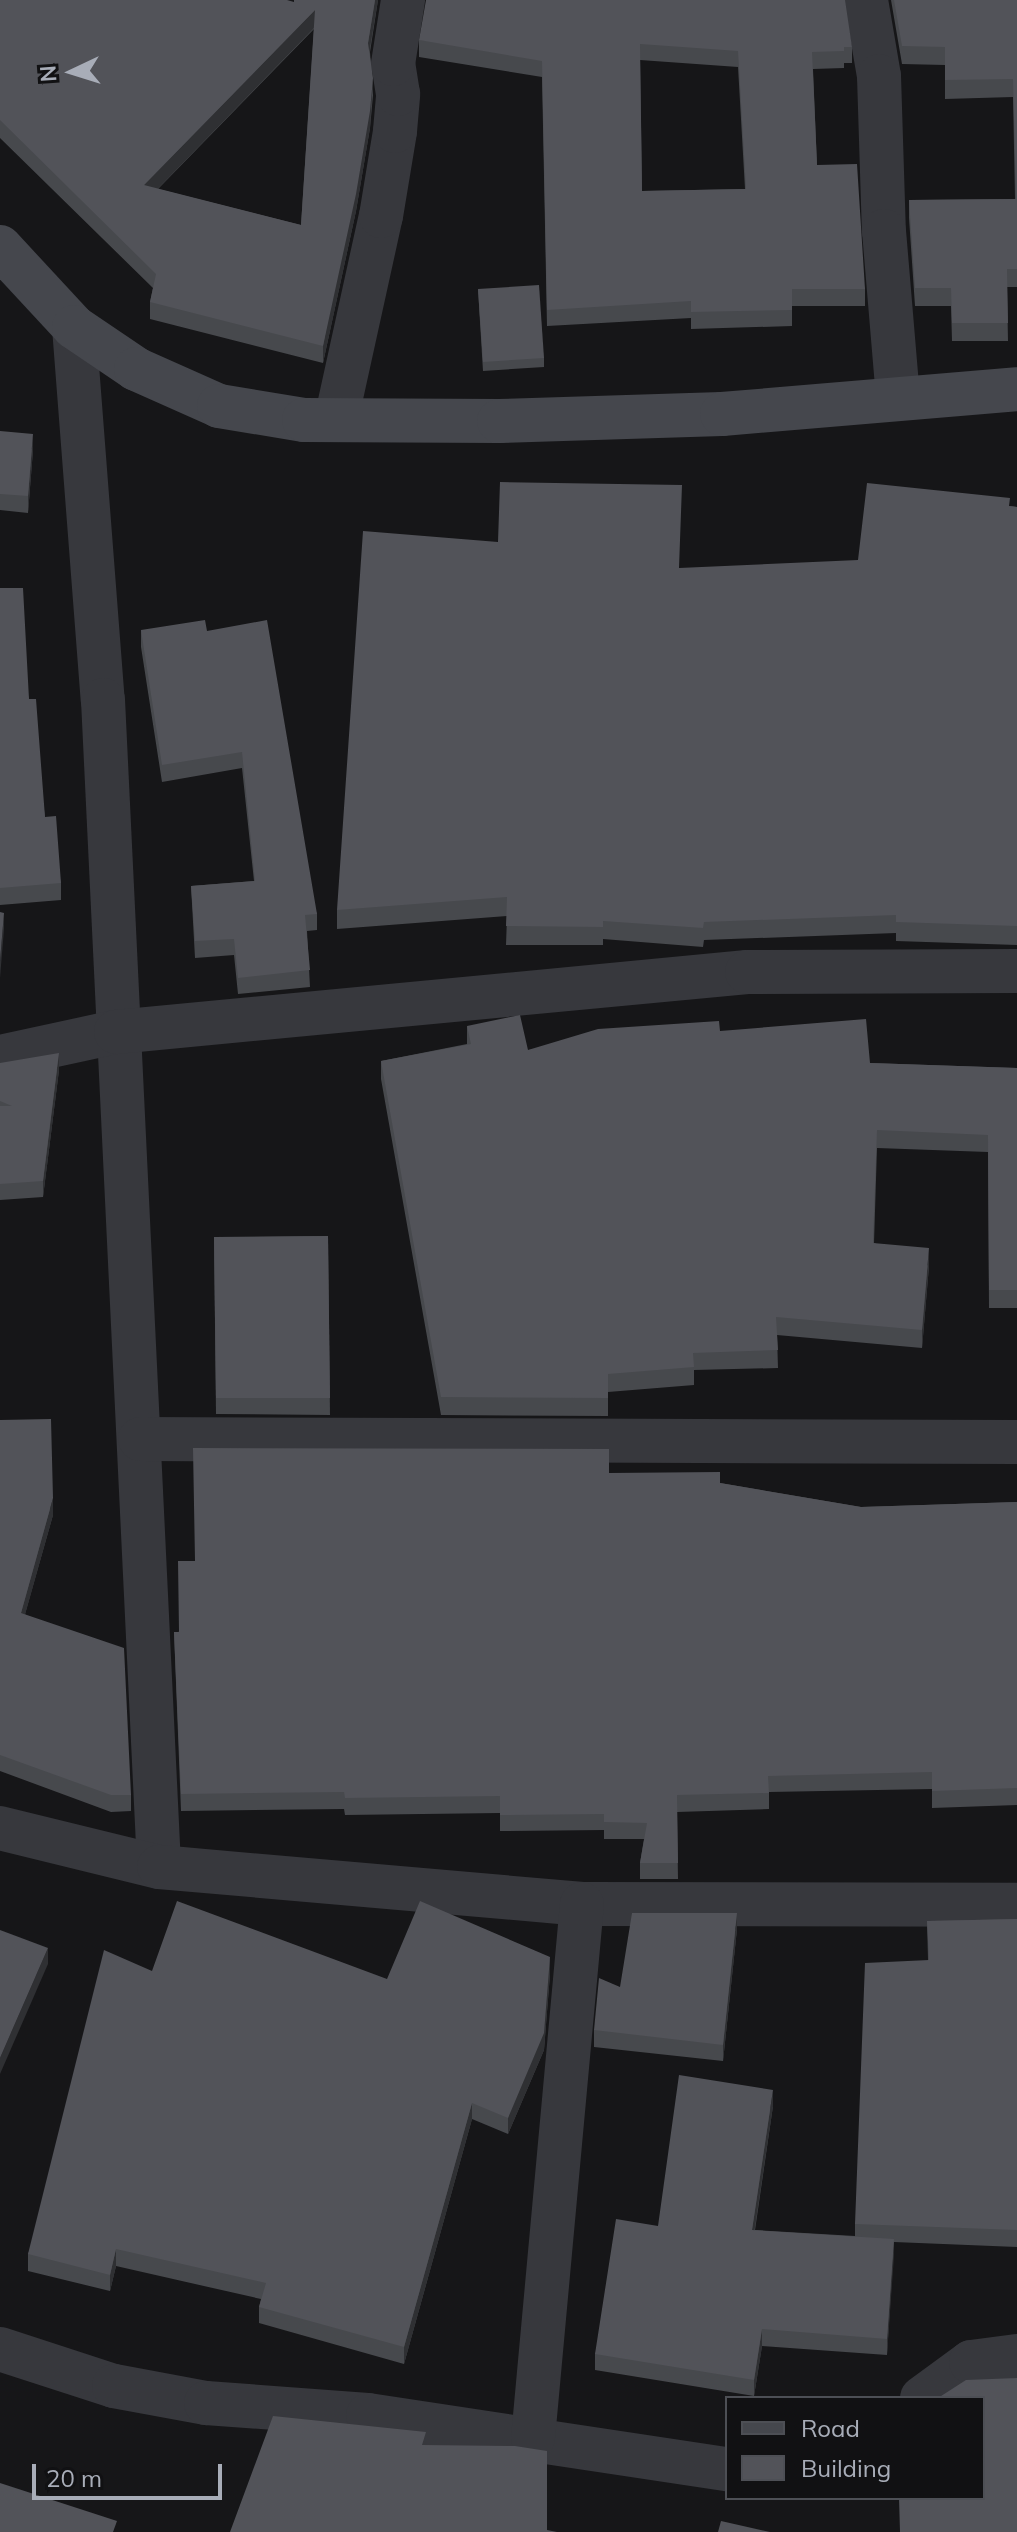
<!DOCTYPE html>
<html>
<head>
<meta charset="utf-8">
<style>
  body { margin:0 }
  #map { position:relative; width:1017px; height:2532px; overflow:hidden; background:#161618; font-family:Mulish,sans-serif }
  div>[style] { position:absolute }
  [style*='--x'] { left:calc(var(--x)*1px); top:calc(var(--y)*1px); width:calc(var(--w)*1px); rotate:calc(var(--a)*1deg) }
  .minor>* { height:44px; margin:-22px; padding:0 22px; transform-origin:22px; border-radius:22px; background:#37383d }
  .secondary>* { height:44px; margin:-22px; padding:0 22px; transform-origin:22px; border-radius:22px; background:#45474d }
  .wall>* { inset:0; background:#47494d }
  .shaded-wall>* { inset:0; background:#2f3033 }
  .building>* { inset:0; background:#525359 }
  span { translate:-50% -50%; white-space:nowrap; text-align:center; line-height:1.15; -webkit-text-stroke:6px #111113; paint-order:stroke }
  .legend { position:absolute; left:725px; top:2396px; width:260px; height:104px; box-sizing:border-box; background:#111113; border:2px solid #4d4f55; margin:0; padding:10px 14px; list-style:none; font-size:24px; color:#a8adb8 }
  .legend li { display:flex; align-items:center; gap:16px; height:40px }
  .legend b { width:40px; border:2px solid #4d4f55 }
  .north { position:absolute; left:32px; top:32px; width:80px; height:80px; -webkit-text-stroke:6px #111113; paint-order:stroke; rotate:266deg; font-size:22px; font-weight:700; line-height:32px; text-align:center; color:#a8adb8 }
  .north::after { content:''; display:block; margin:auto; width:28px; height:36px; background:#a8adb8; clip-path:polygon(50% 0,100% 100%,50% 72%,0 100%) }
  .scale { position:absolute; left:32px; top:2464px; width:190px; height:36px; box-sizing:border-box; border:4px solid #a8adb8; border-top:0; padding-left:10px; font-size:24px; line-height:28px; white-space:nowrap; color:#a8adb8; -webkit-text-stroke:6px #111113; paint-order:stroke }
</style>
</head>
<body>
<div id="map">
  <div class="minor">
    <div style="--x:866;--y:0;--w:77;--a:80.3"></div>
    <div style="--x:879;--y:76;--w:155;--a:88.2"></div>
    <div style="--x:884;--y:231;--w:166;--a:85.2"></div>
    <div style="--x:74;--y:327;--w:374;--a:85.6"></div>
    <div style="--x:103;--y:700;--w:1168;--a:87.25"></div>
    <div style="--x:336;--y:420;--w:209;--a:-77.6"></div>
    <div style="--x:381;--y:216;--w:86;--a:-80.6"></div>
    <div style="--x:395;--y:131;--w:37;--a:-85"></div>
    <div style="--x:398;--y:94;--w:30;--a:-99"></div>
    <div style="--x:393;--y:64;--w:65;--a:-81.1"></div>
    <div style="--x:0;--y:1057;--w:119;--a:-12.2"></div>
    <div style="--x:116;--y:1032;--w:634;--a:-5.43"></div>
    <div style="--x:747;--y:972;--w:270;--a:-0.2"></div>
    <div style="--x:140;--y:1439;--w:877;--a:0.2"></div>
    <div style="--x:0;--y:1828;--w:164;--a:13.8"></div>
    <div style="--x:159;--y:1867;--w:425;--a:5"></div>
    <div style="--x:582;--y:1904;--w:435;--a:0.1"></div>
    <div style="--x:0;--y:2349;--w:120;--a:18"></div>
    <div style="--x:114;--y:2386;--w:94;--a:10.5"></div>
    <div style="--x:206;--y:2403;--w:162;--a:4.2"></div>
    <div style="--x:368;--y:2415;--w:363;--a:8.6"></div>
    <div style="--x:922;--y:2398;--w:61;--a:-36.3"></div>
    <div style="--x:971;--y:2362;--w:46;--a:-7.4"></div>
    <div style="--x:533;--y:2438;--w:536;--a:-84.76"></div>
  </div>
  <div class="secondary">
    <div style="--x:0;--y:247;--w:109;--a:47.2"></div>
    <div style="--x:74;--y:327;--w:75;--a:34.1"></div>
    <div style="--x:136;--y:369;--w:91;--a:24"></div>
    <div style="--x:219;--y:406;--w:86;--a:9.4"></div>
    <div style="--x:304;--y:420;--w:195;--a:0.3"></div>
    <div style="--x:499;--y:421;--w:223;--a:-1.8"></div>
    <div style="--x:722;--y:414;--w:296;--a:-4.8"></div>
  </div>
  <div class="wall">
    <div style="clip-path:polygon(evenodd,0 0,294px 2px,294px 0,378px 0,370px 52px,373px 95px,370px 128px,356px 211px,323px 363px,150px 319px,150px 302px,153px 288px,0 138px,0 0,314px 29px,301px 225px,158px 189px,314px 29px)"></div>
    <div style="clip-path:polygon(891px 0,1017px 0,1017px 287px,1007px 287px,1008px 341px,952px 341px,951px 306px,915px 306px,909px 218px,909px 200px,1015px 199px,1013px 97px,945px 99px,945px 65px,902px 64px)"></div>
    <div style="clip-path:polygon(evenodd,419px 40px,852px 47px,852px 63px,844px 63px,844px 68px,813px 69px,817px 165px,865px 289px,865px 306px,792px 306px,792px 326px,691px 329px,691px 318px,547px 326px,542px 77px,419px 57px,419px 40px,640px 60px,738px 67px,745px 189px,642px 191px,640px 60px)"></div>
    <div style="clip-path:polygon(478px 289px,544px 358px,544px 367px,483px 371px)"></div>
    <div style="clip-path:polygon(0 431px,33px 450px,28px 513px,0 510px)"></div>
    <div style="clip-path:polygon(1010px 506px,1017px 507px,1017px 945px,896px 941px,896px 933px,704px 940px,703px 947px,603px 939px,603px 945px,506px 945px,507px 916px,337px 929px,337px 910px,858px 560px)"></div>
    <div style="clip-path:polygon(0 588px,29px 699px,45px 817px,61px 883px,61px 900px,0 905px)"></div>
    <div style="clip-path:polygon(141px 630px,207px 631px,317px 914px,317px 930px,307px 931px,310px 987px,238px 994px,234px 955px,195px 958px,191px 886px,254px 881px,242px 768px,162px 782px,141px 647px)"></div>
    <div style="clip-path:polygon(467px 1026px,528px 1050px,720px 1031px,870px 1063px,1017px 1068px,1017px 1308px,989px 1308px,988px 1152px,877px 1148px,874px 1243px,929px 1266px,922px 1348px,777px 1335px,778px 1368px,694px 1370px,694px 1385px,608px 1392px,608px 1416px,441px 1415px,381px 1079px,381px 1061px,467px 1044px)"></div>
    <div style="clip-path:polygon(0 1063px,59px 1070px,43px 1197px,0 1200px)"></div>
    <div style="clip-path:polygon(328px 1236px,330px 1415px,216px 1414px,214px 1237px)"></div>
    <div style="clip-path:polygon(0 1420px,53px 1515px,25px 1614px,131px 1795px,131px 1811px,111px 1812px,0 1771px)"></div>
    <div style="clip-path:polygon(609px 1473px,720px 1483px,861px 1507px,1017px 1502px,1017px 1805px,932px 1808px,932px 1789px,769px 1792px,769px 1809px,677px 1812px,678px 1879px,640px 1879px,640px 1863px,644px 1839px,604px 1839px,604px 1830px,500px 1831px,500px 1813px,345px 1815px,344px 1809px,181px 1811px,174px 1632px,178px 1632px)"></div>
    <div style="clip-path:polygon(1017px 1919px,1017px 2247px,894px 2242px,887px 2355px,762px 2346px,754px 2396px,595px 2370px,595px 2354px,658px 2226px,773px 2106px,755px 2230px,855px 2236px,855px 2224px,928px 1960px,927px 1921px)"></div>
    <div style="clip-path:polygon(737px 1929px,723px 2061px,594px 2047px,594px 2030px,620px 1987px)"></div>
    <div style="clip-path:polygon(152px 1971px,387px 1979px,550px 1974px,544px 2050px,508px 2134px,472px 2119px,404px 2364px,259px 2323px,259px 2307px,261px 2299px,116px 2266px,110px 2291px,28px 2271px,28px 2254px)"></div>
  </div>
  <div class="shaded-wall">
    <div style="clip-path:polygon(375px 0,378px 0,368px 60px,368px 43px)"></div>
    <div style="clip-path:polygon(315px 10px,315px 27px,144px 203px,144px 185px)"></div>
    <div style="clip-path:polygon(373px 78px,370px 128px,356px 211px,323px 363px,323px 346px)"></div>
    <div style="clip-path:polygon(33px 434px,33px 450px,28px 513px,28px 496px)"></div>
    <div style="clip-path:polygon(4px 913px,4px 929px,0 978px,0 961px)"></div>
    <div style="clip-path:polygon(59px 1053px,59px 1070px,43px 1197px,43px 1181px)"></div>
    <div style="clip-path:polygon(929px 1248px,929px 1266px,922px 1348px,922px 1330px)"></div>
    <div style="clip-path:polygon(53px 1498px,53px 1515px,21px 1629px,21px 1613px)"></div>
    <div style="clip-path:polygon(737px 1913px,737px 1929px,723px 2061px,723px 2045px)"></div>
    <div style="clip-path:polygon(48px 1948px,48px 1964px,0 2074px,0 2058px)"></div>
    <div style="clip-path:polygon(550px 1957px,550px 1974px,544px 2050px,508px 2134px,508px 2118px)"></div>
    <div style="clip-path:polygon(773px 2090px,773px 2106px,752px 2247px,752px 2230px)"></div>
    <div style="clip-path:polygon(472px 2103px,472px 2119px,404px 2364px,404px 2347px)"></div>
    <div style="clip-path:polygon(894px 2239px,894px 2255px,887px 2355px,887px 2339px)"></div>
    <div style="clip-path:polygon(116px 2249px,116px 2266px,110px 2291px,110px 2275px)"></div>
    <div style="clip-path:polygon(762px 2329px,762px 2346px,754px 2396px,754px 2380px)"></div>
  </div>
  <div class="building">
    <div style="clip-path:polygon(evenodd,0 0,287px 0,294px 2px,294px 0,375px 0,368px 43px,373px 78px,370px 111px,356px 194px,323px 346px,150px 302px,156px 274px,0 120px,0 0,315px 10px,301px 225px,144px 185px,315px 10px)"></div>
    <div style="clip-path:polygon(evenodd,426px 0,845px 0,852px 47px,844px 47px,844px 51px,812px 52px,817px 165px,857px 164px,865px 289px,792px 289px,792px 310px,691px 312px,691px 301px,547px 310px,542px 61px,419px 40px,426px 0,640px 44px,738px 51px,746px 189px,642px 191px,640px 44px)"></div>
    <div style="clip-path:polygon(894px 0,1017px 0,1017px 269px,1007px 269px,1008px 323px,952px 323px,951px 288px,915px 288px,909px 200px,1016px 199px,1013px 79px,945px 80px,945px 47px,902px 46px)"></div>
    <div style="clip-path:polygon(539px 285px,544px 358px,483px 362px,478px 289px)"></div>
    <div style="clip-path:polygon(0 431px,33px 434px,28px 496px,0 494px)"></div>
    <div style="clip-path:polygon(500px 482px,682px 485px,679px 568px,858px 560px,867px 483px,1010px 498px,1009px 506px,1017px 507px,1017px 926px,896px 922px,896px 915px,704px 922px,703px 928px,603px 921px,603px 927px,506px 926px,507px 897px,337px 910px,363px 531px,498px 542px)"></div>
    <div style="clip-path:polygon(0 588px,23px 588px,29px 699px,36px 699px,45px 817px,56px 816px,61px 883px,0 888px)"></div>
    <div style="clip-path:polygon(205px 620px,207px 631px,267px 620px,317px 914px,305px 915px,310px 970px,238px 978px,234px 939px,195px 941px,191px 886px,255px 881px,242px 752px,162px 765px,141px 630px)"></div>
    <div style="clip-path:polygon(0 912px,4px 913px,0 961px)"></div>
    <div style="clip-path:polygon(520px 1015px,528px 1050px,598px 1029px,719px 1021px,720px 1031px,866px 1019px,870px 1063px,1017px 1068px,1017px 1290px,989px 1290px,988px 1135px,877px 1130px,873px 1243px,929px 1248px,922px 1330px,776px 1317px,778px 1350px,693px 1353px,694px 1367px,608px 1374px,608px 1398px,441px 1397px,381px 1061px,471px 1044px,467px 1026px)"></div>
    <div style="clip-path:polygon(59px 1053px,43px 1181px,0 1184px,0 1106px,12px 1106px,0 1101px,0 1063px)"></div>
    <div style="clip-path:polygon(328px 1236px,330px 1398px,216px 1398px,214px 1237px)"></div>
    <div style="clip-path:polygon(51px 1419px,53px 1498px,21px 1613px,124px 1648px,131px 1795px,111px 1795px,0 1755px,0 1420px)"></div>
    <div style="clip-path:polygon(193px 1448px,609px 1449px,609px 1473px,720px 1472px,720px 1483px,861px 1507px,1017px 1502px,1017px 1788px,932px 1791px,932px 1772px,768px 1776px,769px 1793px,677px 1795px,678px 1863px,640px 1863px,647px 1823px,604px 1822px,604px 1814px,500px 1815px,500px 1796px,345px 1798px,344px 1792px,181px 1794px,174px 1632px,179px 1632px,178px 1561px,195px 1561px)"></div>
    <div style="clip-path:polygon(177px 1901px,387px 1979px,420px 1901px,550px 1957px,544px 2033px,508px 2118px,472px 2103px,404px 2347px,259px 2307px,266px 2283px,116px 2249px,110px 2275px,28px 2254px,104px 1950px,152px 1971px)"></div>
    <div style="clip-path:polygon(632px 1913px,737px 1913px,723px 2045px,594px 2030px,599px 1978px,620px 1987px)"></div>
    <div style="clip-path:polygon(1017px 1919px,1017px 2230px,855px 2224px,865px 1963px,929px 1960px,927px 1921px)"></div>
    <div style="clip-path:polygon(0 1930px,48px 1948px,0 2058px)"></div>
    <div style="clip-path:polygon(679px 2075px,773px 2090px,752px 2230px,894px 2239px,887px 2339px,762px 2329px,754px 2380px,595px 2354px,616px 2219px,658px 2226px)"></div>
    <div style="clip-path:polygon(1017px 2378px,1017px 2532px,900px 2532px,899px 2498px,983px 2498px,983px 2398px,938px 2398px,966px 2380px)"></div>
    <div style="clip-path:polygon(273px 2416px,426px 2432px,422px 2445px,515px 2446px,547px 2451px,547px 2530px,557px 2532px,230px 2532px)"></div>
    <div style="clip-path:polygon(0 2483px,117px 2521px,113px 2532px,0 2532px)"></div>
    <div style="clip-path:polygon(721px 2521px,770px 2532px,718px 2532px)"></div>
  </div>
  <ul class="legend">
  <li><b style="height:10px;background:#45474d"></b>Road</li>
  <li><b style="height:22px;background:#525359"></b>Building</li>
  </ul>
  <div class="north">N</div>
  <div class="scale">20 m</div>
</div>
</body>
</html>
